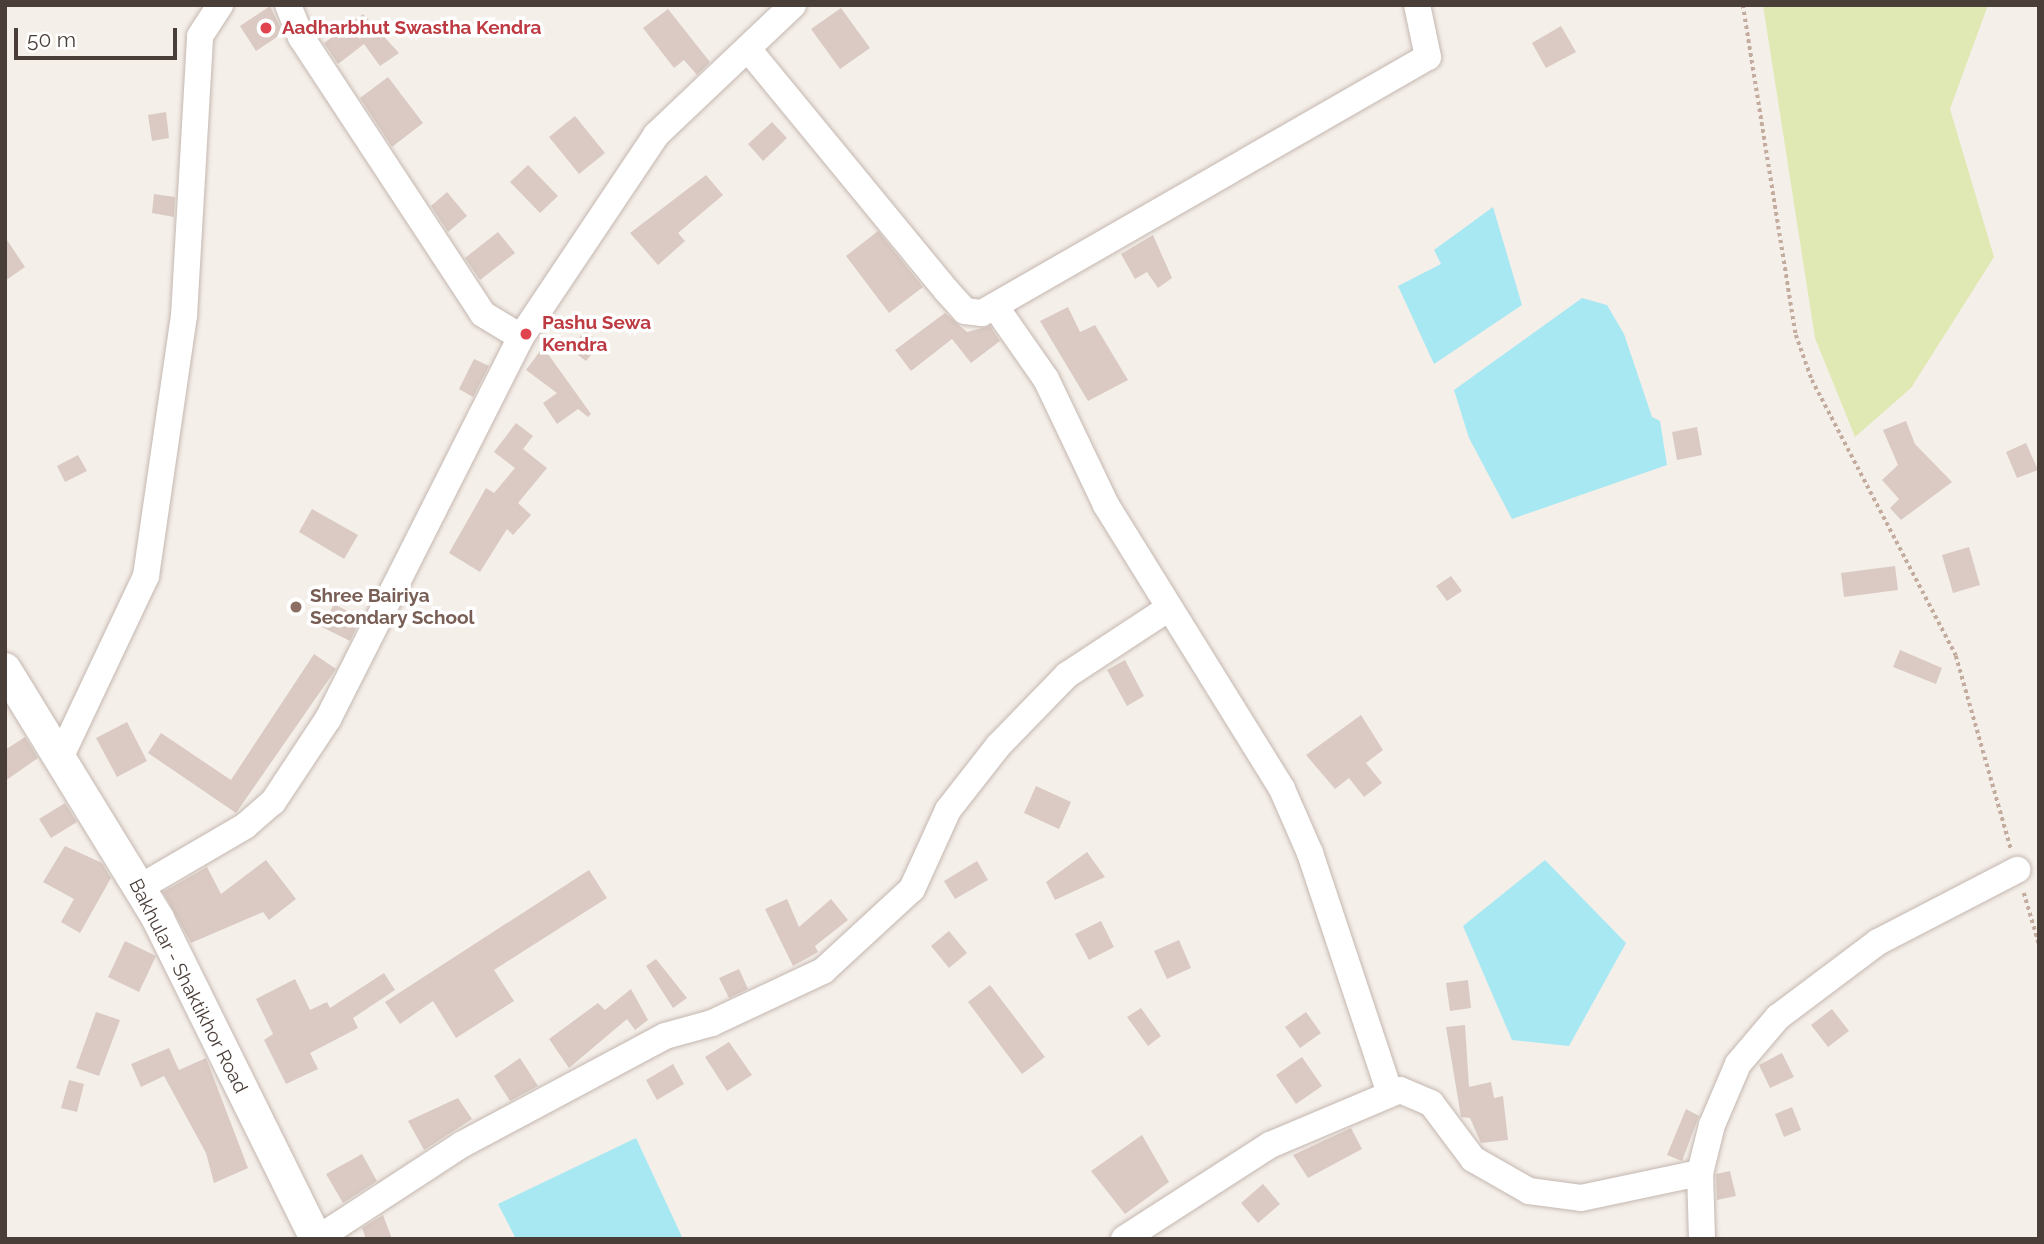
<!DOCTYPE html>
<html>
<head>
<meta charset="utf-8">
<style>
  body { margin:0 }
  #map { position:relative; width:2044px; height:1244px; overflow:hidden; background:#f5efea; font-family:Raleway,sans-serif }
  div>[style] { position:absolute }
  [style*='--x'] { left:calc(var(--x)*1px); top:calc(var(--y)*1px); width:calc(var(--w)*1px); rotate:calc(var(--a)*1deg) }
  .green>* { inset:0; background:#e0e9b3 }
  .water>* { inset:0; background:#a7e8f2 }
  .building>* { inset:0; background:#dacac3 }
  .path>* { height:3.5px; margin-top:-1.75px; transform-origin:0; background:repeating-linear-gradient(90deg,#c3ab9e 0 3.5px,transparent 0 7px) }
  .roads { filter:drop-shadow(0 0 2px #c4b7b0) drop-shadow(0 0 2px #c4b7b0) }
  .minor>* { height:26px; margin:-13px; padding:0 13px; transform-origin:13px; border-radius:13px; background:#fff }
  .tertiary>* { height:32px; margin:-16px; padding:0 16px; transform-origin:16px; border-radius:16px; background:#fff }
  .dots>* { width:19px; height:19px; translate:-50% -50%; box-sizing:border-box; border:4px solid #fff; border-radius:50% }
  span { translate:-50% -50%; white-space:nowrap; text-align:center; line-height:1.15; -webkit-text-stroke:7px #fff; paint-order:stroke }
  .health-label { font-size:19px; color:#be3a42; font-weight:700 }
  .left { translate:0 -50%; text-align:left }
  .education-label { font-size:19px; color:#785e54; font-weight:700 }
  .street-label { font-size:19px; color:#4a3e38 }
  .frame { position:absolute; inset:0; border:7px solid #4a3e38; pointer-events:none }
  .scale { position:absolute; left:14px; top:28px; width:163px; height:32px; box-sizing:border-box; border:4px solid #4a3e38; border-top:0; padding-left:9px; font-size:21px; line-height:24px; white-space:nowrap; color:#4a3e38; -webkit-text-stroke:5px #fff; paint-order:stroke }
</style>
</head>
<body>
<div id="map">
  <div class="green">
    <div style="clip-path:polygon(1763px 5px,1988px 5px,1950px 109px,1994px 257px,1911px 388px,1855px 437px,1815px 338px)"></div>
  </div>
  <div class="water">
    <div style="clip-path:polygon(1493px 207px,1522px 305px,1434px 364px,1398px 286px,1441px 264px,1434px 250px)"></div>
    <div style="clip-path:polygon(1582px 298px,1607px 305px,1624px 334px,1652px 417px,1660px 421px,1667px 465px,1512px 519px,1469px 438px,1454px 390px)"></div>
    <div style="clip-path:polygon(1545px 860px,1626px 943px,1569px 1046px,1512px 1040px,1463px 926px)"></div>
    <div style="clip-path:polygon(636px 1138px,683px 1239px,516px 1239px,498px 1204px)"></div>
  </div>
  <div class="building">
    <div style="clip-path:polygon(270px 6px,283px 33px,256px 51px,240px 26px)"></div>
    <div style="clip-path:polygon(841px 8px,870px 48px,840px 69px,811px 29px)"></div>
    <div style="clip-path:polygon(668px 9px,710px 62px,697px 75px,684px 60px,674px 68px,643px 28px)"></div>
    <div style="clip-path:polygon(363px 14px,399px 53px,380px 66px,364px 44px,338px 64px,324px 43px)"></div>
    <div style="clip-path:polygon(1561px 26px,1576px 52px,1546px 68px,1532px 43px)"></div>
    <div style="clip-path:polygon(388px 77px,423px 123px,392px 147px,360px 98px)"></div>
    <div style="clip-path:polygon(166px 112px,169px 138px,152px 141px,148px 115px)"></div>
    <div style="clip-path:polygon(575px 116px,605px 153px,579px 174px,549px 137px)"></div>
    <div style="clip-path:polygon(772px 122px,787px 138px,763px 161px,748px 144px)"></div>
    <div style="clip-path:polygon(528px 165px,558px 196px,540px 213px,510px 182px)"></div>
    <div style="clip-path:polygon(706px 175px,723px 195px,678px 233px,685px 241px,658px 265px,630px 233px)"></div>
    <div style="clip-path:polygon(447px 192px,467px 216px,448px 232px,431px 206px)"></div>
    <div style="clip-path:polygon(154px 194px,175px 197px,174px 217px,152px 213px)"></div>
    <div style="clip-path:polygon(878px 231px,923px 287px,889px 313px,846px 256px)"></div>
    <div style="clip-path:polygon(498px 232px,515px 253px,480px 280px,465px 258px)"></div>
    <div style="clip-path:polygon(1153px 235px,1172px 278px,1158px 288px,1147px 272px,1135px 279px,1121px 254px)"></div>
    <div style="clip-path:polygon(5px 237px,25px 267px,5px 281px)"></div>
    <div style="clip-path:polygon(1068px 307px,1080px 332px,1095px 325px,1128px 380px,1088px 401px,1040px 321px)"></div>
    <div style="clip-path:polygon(945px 313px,967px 332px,990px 326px,1000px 341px,971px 363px,952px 339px,911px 371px,895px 350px)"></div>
    <div style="clip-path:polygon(585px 331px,601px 343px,586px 361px,570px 349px)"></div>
    <div style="clip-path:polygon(543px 347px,591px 414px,588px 417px,578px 409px,557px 424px,543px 403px,557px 393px,526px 370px)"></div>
    <div style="clip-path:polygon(474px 359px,489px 366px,473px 397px,459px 389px)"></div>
    <div style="clip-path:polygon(1906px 421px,1915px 444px,1952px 482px,1901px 520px,1890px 508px,1899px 499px,1882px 480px,1898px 465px,1883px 430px)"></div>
    <div style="clip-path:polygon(516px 423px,533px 436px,523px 449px,547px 468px,518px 503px,531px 515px,513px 535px,507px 529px,480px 572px,449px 553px,486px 488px,494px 493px,515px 468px,494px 452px)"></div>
    <div style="clip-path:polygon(1697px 427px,1702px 455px,1677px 460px,1672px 432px)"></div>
    <div style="clip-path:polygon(2026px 443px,2038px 470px,2017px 478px,2006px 452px)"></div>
    <div style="clip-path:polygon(78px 455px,87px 471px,65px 482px,57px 466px)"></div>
    <div style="clip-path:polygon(312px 509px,358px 535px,344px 559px,299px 532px)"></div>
    <div style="clip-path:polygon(1969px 547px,1980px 585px,1953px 593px,1942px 555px)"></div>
    <div style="clip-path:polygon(1895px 566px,1898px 590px,1844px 597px,1841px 573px)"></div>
    <div style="clip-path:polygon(1451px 576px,1462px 591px,1447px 601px,1436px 586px)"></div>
    <div style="clip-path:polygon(334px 604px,361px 618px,350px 641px,322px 627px)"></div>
    <div style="clip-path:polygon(1900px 650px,1942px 668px,1936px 684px,1893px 667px)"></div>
    <div style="clip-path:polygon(314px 654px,336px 669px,236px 813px,148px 753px,161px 733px,231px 780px)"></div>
    <div style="clip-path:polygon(1125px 660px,1144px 696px,1127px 706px,1107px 670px)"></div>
    <div style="clip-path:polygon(1361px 715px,1383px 750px,1366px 763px,1382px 783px,1364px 797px,1349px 778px,1335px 789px,1306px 755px)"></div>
    <div style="clip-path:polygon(127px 722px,147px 761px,117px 777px,96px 738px)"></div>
    <div style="clip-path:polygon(25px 737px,38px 758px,5px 781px,5px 750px)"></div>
    <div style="clip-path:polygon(1036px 786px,1071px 802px,1059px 829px,1024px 813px)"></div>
    <div style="clip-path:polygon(65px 803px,77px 822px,51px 838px,39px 819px)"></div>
    <div style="clip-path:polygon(65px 846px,102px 863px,111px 878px,80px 933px,61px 922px,74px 899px,43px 882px)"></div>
    <div style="clip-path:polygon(1087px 852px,1105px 877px,1055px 900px,1046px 882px)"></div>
    <div style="clip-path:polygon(266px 860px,296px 899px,269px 920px,263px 912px,191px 943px,163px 892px,207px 867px,221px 894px)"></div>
    <div style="clip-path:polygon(977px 861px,988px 880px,955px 899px,944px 881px)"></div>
    <div style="clip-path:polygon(589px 870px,607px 898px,494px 970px,514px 1001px,456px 1038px,433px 1001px,400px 1024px,385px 1002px)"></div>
    <div style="clip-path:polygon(787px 899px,799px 927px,831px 899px,848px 920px,815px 946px,818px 952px,793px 966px,765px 909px)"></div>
    <div style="clip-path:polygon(1101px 921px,1114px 947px,1089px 960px,1075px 934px)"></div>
    <div style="clip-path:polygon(949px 931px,967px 953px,949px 968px,931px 946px)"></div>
    <div style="clip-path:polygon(1179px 940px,1191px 968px,1167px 979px,1154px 951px)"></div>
    <div style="clip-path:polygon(125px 941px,156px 956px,139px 992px,108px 977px)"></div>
    <div style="clip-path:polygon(656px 959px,687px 998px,673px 1008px,646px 966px)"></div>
    <div style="clip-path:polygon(739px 969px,748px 989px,729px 998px,719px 978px)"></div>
    <div style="clip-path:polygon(384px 973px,395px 990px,353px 1018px,358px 1028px,310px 1053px,318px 1069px,286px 1084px,264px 1040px,273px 1034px,256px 999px,295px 979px,310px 1010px,327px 1002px,330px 1008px)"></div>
    <div style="clip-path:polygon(1468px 980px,1471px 1008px,1450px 1011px,1446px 983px)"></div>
    <div style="clip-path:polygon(990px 985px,1045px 1057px,1022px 1074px,968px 1002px)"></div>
    <div style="clip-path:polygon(631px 989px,648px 1020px,635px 1030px,627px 1019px,569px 1068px,549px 1039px,598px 1003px,605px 1010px)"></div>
    <div style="clip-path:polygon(1141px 1008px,1161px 1036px,1148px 1046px,1127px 1017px)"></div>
    <div style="clip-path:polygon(1832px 1009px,1849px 1031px,1828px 1047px,1811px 1025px)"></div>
    <div style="clip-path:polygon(96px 1012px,120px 1020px,99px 1076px,76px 1068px)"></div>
    <div style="clip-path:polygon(1306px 1012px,1321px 1033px,1300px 1048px,1285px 1027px)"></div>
    <div style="clip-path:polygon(1465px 1025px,1469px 1087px,1491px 1082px,1494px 1098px,1503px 1096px,1508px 1140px,1481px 1143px,1470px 1118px,1461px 1117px,1446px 1027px)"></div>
    <div style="clip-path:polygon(729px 1042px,752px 1075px,727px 1091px,705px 1057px)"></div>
    <div style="clip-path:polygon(169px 1048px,179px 1070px,206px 1058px,248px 1168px,214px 1183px,206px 1153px,164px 1076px,141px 1087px,131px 1064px)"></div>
    <div style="clip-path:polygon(1782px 1053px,1794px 1077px,1770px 1088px,1759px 1065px)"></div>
    <div style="clip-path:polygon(1302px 1057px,1322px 1086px,1296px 1104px,1276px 1075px)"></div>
    <div style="clip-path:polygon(520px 1058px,538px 1086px,510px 1101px,494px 1076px)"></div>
    <div style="clip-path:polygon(673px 1064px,684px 1084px,657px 1100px,646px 1080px)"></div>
    <div style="clip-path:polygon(69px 1080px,84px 1084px,77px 1112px,61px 1108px)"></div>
    <div style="clip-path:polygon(458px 1098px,472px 1119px,424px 1150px,408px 1121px)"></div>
    <div style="clip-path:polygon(1792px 1107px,1801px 1130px,1784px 1137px,1775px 1114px)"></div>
    <div style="clip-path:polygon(1686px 1109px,1699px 1116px,1682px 1161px,1667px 1155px)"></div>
    <div style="clip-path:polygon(1351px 1128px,1362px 1149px,1308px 1178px,1293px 1155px)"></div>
    <div style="clip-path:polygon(1142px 1135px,1169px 1182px,1125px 1214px,1091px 1171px)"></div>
    <div style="clip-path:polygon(362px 1154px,377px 1181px,343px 1203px,326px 1174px)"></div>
    <div style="clip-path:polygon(1730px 1171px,1736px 1196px,1717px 1200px,1716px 1174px)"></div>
    <div style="clip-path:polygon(1263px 1184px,1280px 1204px,1258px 1223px,1241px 1203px)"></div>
    <div style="clip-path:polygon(383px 1215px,392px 1239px,366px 1239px,362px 1228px)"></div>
  </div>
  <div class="path">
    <div style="--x:1743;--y:5;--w:334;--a:80.9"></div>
    <div style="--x:1796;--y:335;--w:48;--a:70.4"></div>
    <div style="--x:1812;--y:380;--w:311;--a:62.4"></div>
    <div style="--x:1956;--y:656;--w:201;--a:74.1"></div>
    <div style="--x:2024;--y:893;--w:53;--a:73.6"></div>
  </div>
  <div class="roads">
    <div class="minor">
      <div style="--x:288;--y:5;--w:35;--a:68"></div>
      <div style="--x:301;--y:37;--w:331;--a:56.7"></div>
      <div style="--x:483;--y:314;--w:44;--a:31.2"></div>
      <div style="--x:748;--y:49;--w:312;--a:50.6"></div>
      <div style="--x:946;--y:290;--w:28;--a:48"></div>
      <div style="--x:965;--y:311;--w:17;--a:7"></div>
      <div style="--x:982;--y:313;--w:514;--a:-29.86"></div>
      <div style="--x:1428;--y:57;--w:53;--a:-101.9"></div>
      <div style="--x:995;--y:306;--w:89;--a:55.1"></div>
      <div style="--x:1046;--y:379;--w:140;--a:64.5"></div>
      <div style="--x:1106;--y:505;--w:334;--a:58.2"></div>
      <div style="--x:1282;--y:789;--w:70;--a:66.4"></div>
      <div style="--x:1310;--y:853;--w:253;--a:71.6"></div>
      <div style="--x:60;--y:758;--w:201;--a:-64.7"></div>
      <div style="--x:146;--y:576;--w:263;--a:-81.7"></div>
      <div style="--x:184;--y:316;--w:280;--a:-86.7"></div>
      <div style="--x:200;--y:36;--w:37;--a:-57"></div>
      <div style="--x:139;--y:888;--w:123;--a:-30.3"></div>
      <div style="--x:245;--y:826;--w:37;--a:-41"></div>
      <div style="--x:273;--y:802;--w:100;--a:-56.5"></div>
      <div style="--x:328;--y:719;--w:428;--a:-63.2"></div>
      <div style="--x:521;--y:337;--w:243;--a:-56.2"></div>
      <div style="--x:656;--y:135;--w:189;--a:-43.5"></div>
      <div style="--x:317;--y:1239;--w:172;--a:-33.1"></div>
      <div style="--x:461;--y:1145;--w:231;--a:-28.1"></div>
      <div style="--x:665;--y:1036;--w:49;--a:-15.5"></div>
      <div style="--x:712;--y:1023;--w:123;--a:-25.1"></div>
      <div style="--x:823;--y:971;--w:121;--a:-42.7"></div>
      <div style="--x:912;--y:889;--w:87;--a:-65.5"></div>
      <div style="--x:948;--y:810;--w:81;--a:-52"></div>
      <div style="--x:998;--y:746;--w:99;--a:-45.8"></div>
      <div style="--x:1067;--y:675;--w:122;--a:-33.3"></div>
      <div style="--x:1124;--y:1239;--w:174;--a:-32.8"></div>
      <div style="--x:1270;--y:1145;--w:141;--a:-22.9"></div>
      <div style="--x:1400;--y:1090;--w:34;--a:23"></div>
      <div style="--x:1431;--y:1103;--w:70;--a:53.1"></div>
      <div style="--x:1473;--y:1159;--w:64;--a:29.7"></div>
      <div style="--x:1529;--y:1191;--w:52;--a:7.7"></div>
      <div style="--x:1581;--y:1198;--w:122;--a:-11.9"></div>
      <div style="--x:1702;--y:1239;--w:66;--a:-91.7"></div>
      <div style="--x:1700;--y:1173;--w:49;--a:-76"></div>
      <div style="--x:1712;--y:1125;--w:66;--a:-66.9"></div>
      <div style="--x:1738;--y:1064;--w:62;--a:-49.6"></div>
      <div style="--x:1778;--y:1017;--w:125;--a:-36.9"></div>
      <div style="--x:1878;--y:942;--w:157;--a:-27.4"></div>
    </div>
    <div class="tertiary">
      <div style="--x:5;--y:669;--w:293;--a:58.5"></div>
      <div style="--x:158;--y:919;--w:357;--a:63.7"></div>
    </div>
  </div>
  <div class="dots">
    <div style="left:266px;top:28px;background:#e0444e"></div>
    <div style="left:526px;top:334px;background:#e0444e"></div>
    <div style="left:296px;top:607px;background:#8d6e63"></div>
  </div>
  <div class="health-label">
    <span class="left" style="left:282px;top:28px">Aadharbhut Swastha Kendra</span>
    <span class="left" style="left:542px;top:334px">Pashu Sewa<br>Kendra</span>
  </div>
  <div class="education-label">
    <span class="left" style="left:310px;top:607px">Shree Bairiya<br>Secondary School</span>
  </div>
  <div class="street-label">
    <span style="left:188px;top:986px;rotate:63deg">Bakhular - Shaktikhor Road</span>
  </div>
  <div class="frame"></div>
  <div class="scale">50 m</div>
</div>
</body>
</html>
